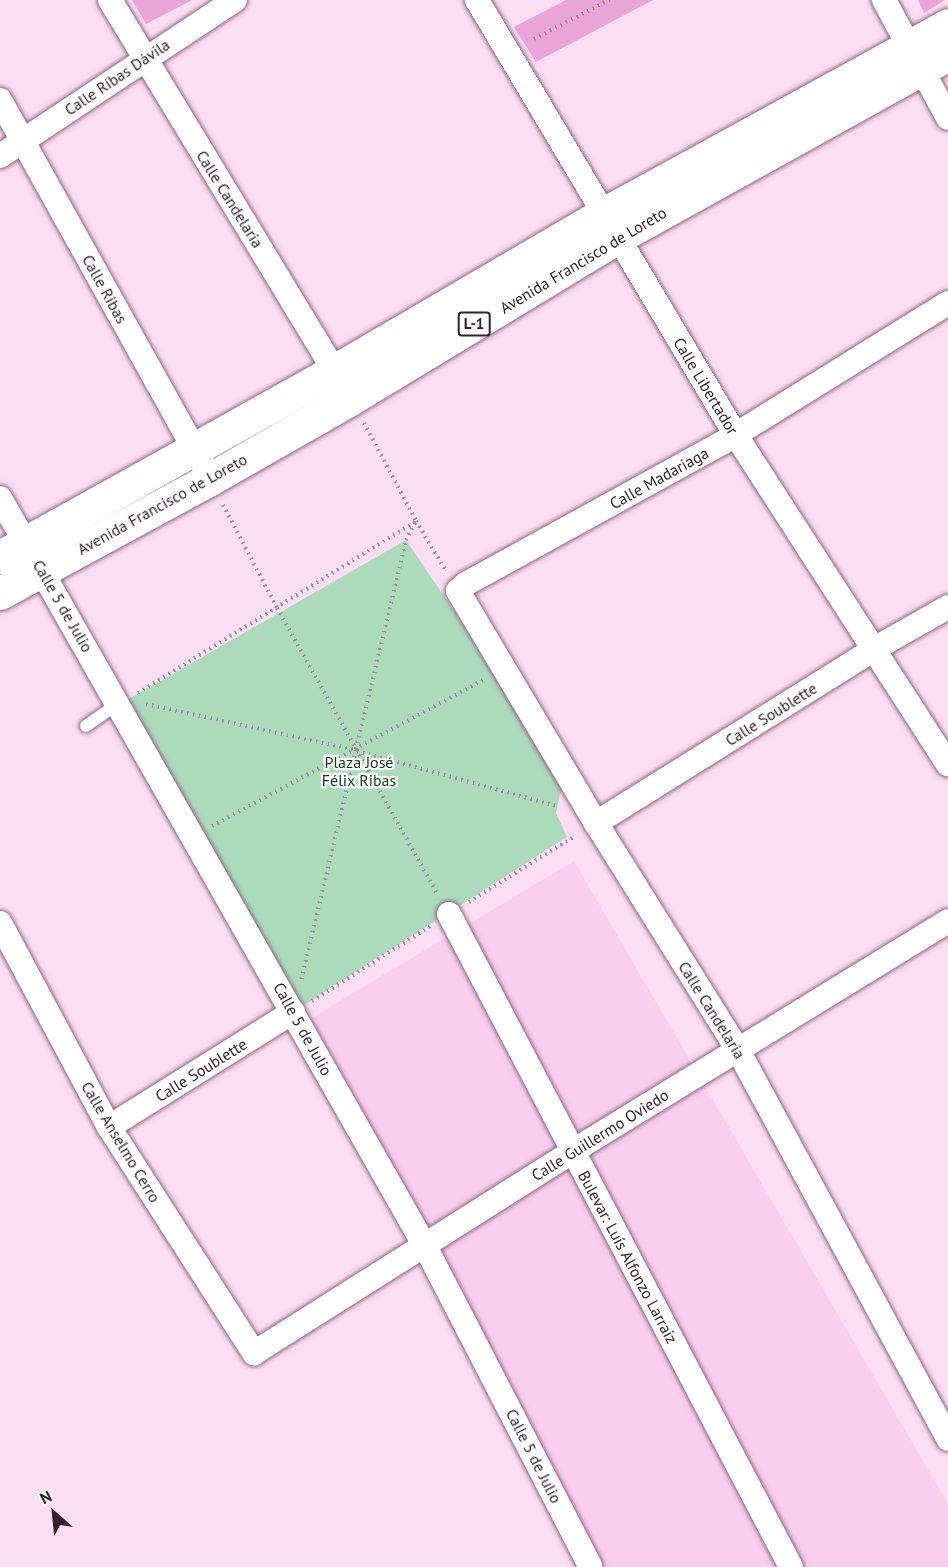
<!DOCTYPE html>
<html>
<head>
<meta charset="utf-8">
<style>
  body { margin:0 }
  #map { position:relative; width:948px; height:1567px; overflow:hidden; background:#fbdef3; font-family:"PT Sans",sans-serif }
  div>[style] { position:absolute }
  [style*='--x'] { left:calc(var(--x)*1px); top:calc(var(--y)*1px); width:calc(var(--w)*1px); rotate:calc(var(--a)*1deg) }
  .built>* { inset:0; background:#faceee }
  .green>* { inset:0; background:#acdbbc }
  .building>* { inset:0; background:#eaa5d8 }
  .path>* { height:4px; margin-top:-2px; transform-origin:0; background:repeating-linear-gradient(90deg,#a28a9b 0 1.5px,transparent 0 6px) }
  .roads { filter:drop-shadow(0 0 2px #8d6282) drop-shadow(0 0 2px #8d6282) }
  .lane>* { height:12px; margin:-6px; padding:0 6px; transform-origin:6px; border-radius:6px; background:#fff }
  .street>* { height:24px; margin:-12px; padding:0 12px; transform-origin:12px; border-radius:12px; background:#fff }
  .primary>* { height:33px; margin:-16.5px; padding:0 16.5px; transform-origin:16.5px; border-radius:16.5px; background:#fff }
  span { translate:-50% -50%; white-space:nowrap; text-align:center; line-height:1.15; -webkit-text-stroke:4.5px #fff; paint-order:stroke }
  .shield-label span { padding:2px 4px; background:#fff; border:2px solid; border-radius:4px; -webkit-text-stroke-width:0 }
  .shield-label { font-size:15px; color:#32202d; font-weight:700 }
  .street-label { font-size:16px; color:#32202d }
  .park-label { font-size:16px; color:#123521 }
  .north { position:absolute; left:24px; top:1483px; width:60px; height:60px; -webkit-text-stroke:4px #fff; paint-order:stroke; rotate:333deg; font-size:16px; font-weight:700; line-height:24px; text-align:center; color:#32202d }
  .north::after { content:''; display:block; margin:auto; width:21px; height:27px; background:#32202d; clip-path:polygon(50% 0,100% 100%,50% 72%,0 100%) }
</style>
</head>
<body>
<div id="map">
  <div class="built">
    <div style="clip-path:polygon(574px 861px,948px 1504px,948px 1567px,600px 1567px,305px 1022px)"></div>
  </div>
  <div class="green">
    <div style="clip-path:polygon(406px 540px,569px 781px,560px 794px,556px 813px,567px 837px,293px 1012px,127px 700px)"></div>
  </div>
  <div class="building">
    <div style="clip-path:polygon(132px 0,192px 0,146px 24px)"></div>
    <div style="clip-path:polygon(566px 0,653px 0,536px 62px,514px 27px)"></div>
    <div style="clip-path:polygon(918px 0,945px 0,924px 13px)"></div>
  </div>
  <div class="path">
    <div style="--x:534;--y:39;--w:85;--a:-27.5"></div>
    <div style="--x:364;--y:423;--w:111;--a:62"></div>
    <div style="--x:416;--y:521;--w:58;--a:59"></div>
    <div style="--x:223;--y:505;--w:116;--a:62.3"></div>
    <div style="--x:277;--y:608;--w:329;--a:60.7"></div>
    <div style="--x:138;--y:693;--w:327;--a:-31.7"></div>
    <div style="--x:146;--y:704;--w:215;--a:12.4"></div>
    <div style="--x:356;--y:750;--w:236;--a:103.4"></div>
    <div style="--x:356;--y:749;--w:215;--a:-76.5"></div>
    <div style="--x:406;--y:540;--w:20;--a:-63"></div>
    <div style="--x:357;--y:751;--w:207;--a:15.4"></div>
    <div style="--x:212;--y:826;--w:308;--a:-28.3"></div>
    <div style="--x:469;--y:902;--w:125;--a:-31.9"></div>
    <div style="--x:312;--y:1001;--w:140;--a:-32.4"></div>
  </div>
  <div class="roads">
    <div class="lane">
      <div style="--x:86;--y:726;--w:39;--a:-35"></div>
    </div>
    <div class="street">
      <div style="--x:110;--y:0;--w:450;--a:58.8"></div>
      <div style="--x:477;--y:0;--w:505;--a:59.27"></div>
      <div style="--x:735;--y:434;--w:393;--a:57.2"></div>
      <div style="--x:884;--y:0;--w:134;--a:61.5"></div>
      <div style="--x:0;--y:100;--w:415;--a:60.9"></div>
      <div style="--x:0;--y:156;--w:282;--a:-33.6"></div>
      <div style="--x:948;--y:303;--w:266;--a:148.2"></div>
      <div style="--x:722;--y:443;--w:291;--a:151.2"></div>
      <div style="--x:467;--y:583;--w:12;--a:138"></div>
      <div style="--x:458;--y:591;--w:270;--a:59.3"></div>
      <div style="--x:596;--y:823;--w:268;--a:58"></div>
      <div style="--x:738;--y:1050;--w:442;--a:61.6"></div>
      <div style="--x:0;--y:498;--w:860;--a:60.4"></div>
      <div style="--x:425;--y:1246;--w:361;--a:62.7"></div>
      <div style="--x:596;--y:823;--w:328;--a:-32"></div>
      <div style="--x:874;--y:649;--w:85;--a:-29.6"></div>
      <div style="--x:449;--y:914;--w:737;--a:62.36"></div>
      <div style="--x:0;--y:923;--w:231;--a:61.9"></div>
      <div style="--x:109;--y:1127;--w:269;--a:57.3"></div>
      <div style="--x:254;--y:1353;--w:378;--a:-32.3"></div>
      <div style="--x:573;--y:1151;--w:440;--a:-31.5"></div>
      <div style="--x:109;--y:1127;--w:217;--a:-32"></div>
    </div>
    <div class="primary">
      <div style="--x:0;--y:557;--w:385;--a:-29.1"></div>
      <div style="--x:336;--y:370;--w:311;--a:-30.3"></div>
      <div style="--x:605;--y:213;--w:391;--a:-28.7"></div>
      <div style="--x:0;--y:593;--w:239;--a:-28.5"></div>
      <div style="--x:210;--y:479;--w:161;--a:-29.7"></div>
      <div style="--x:350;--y:399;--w:313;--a:-31.2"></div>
      <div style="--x:618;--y:237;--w:377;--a:-29"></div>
    </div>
  </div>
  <div class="shield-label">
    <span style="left:474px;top:324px">L-1</span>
  </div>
  <div class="street-label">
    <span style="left:117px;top:77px;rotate:-34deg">Calle Ríbas Dávila</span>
    <span style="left:230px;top:199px;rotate:58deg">Calle Candelaria</span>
    <span style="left:583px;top:260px;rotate:-31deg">Avenida Francisco de Loreto</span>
    <span style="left:105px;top:289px;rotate:61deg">Calle Ribas</span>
    <span style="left:706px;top:386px;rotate:59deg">Calle Libertador</span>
    <span style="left:659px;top:478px;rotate:-29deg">Calle Madariaga</span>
    <span style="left:162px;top:504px;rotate:-29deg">Avenida Francisco de Loreto</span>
    <span style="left:63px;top:606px;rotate:60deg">Calle 5 de Julio</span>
    <span style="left:771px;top:714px;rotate:-32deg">Calle Soublette</span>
    <span style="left:712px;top:1010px;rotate:58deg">Calle Candelaria</span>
    <span style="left:303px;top:1029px;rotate:61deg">Calle 5 de Julio</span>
    <span style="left:201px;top:1070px;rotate:-32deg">Calle Soublette</span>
    <span style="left:600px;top:1135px;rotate:-32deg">Calle Guillermo Oviedo</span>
    <span style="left:121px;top:1142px;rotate:59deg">Calle Anselmo Cerro</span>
    <span style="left:628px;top:1257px;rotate:62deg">Bulevar: Luís Alfonzo Larraiz</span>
    <span style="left:534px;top:1456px;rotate:63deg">Calle 5 de Julio</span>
  </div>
  <div class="park-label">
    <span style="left:359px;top:771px">Plaza José<br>Félix Ribas</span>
  </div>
  <div class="north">N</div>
</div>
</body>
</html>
